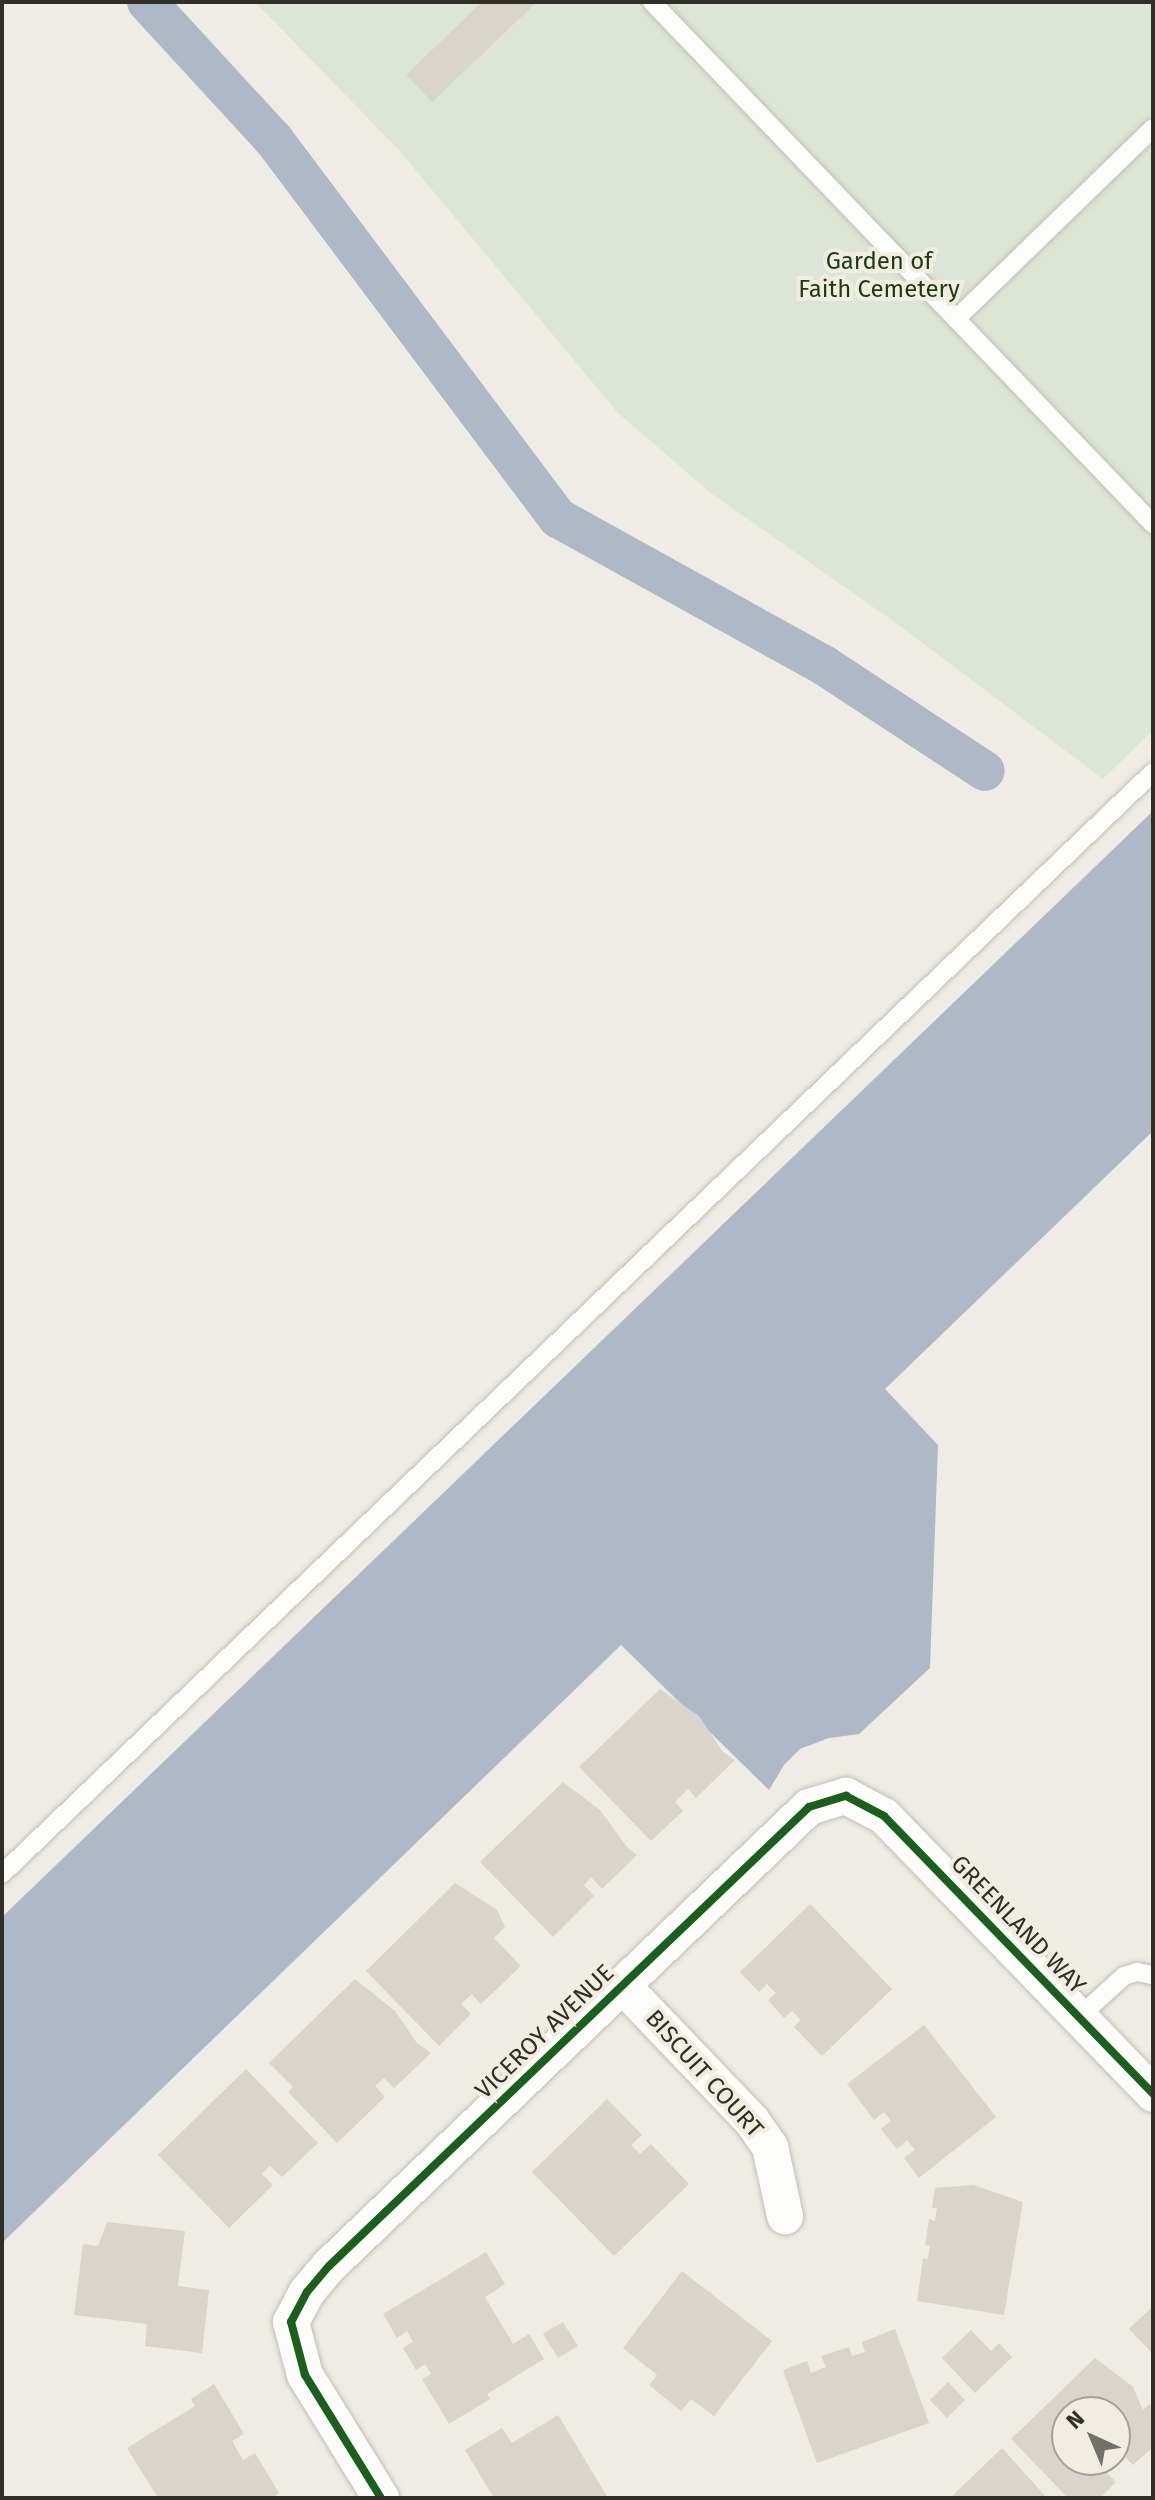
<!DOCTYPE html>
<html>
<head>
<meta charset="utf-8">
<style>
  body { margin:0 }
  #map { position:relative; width:1155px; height:2500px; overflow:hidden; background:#eeece4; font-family:"Fira Sans",sans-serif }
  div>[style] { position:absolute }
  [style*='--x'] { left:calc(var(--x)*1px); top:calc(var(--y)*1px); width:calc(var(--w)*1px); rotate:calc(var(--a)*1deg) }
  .green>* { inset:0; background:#dde5d6 }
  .water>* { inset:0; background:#aeb8c7 }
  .canal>* { height:40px; margin:-20px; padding:0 20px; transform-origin:20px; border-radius:20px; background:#aeb8c7 }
  .building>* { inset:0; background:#d9d4cc }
  .roads { filter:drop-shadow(0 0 2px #c0beb9) drop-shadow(0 0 2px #c0beb9) }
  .service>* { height:18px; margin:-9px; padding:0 9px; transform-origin:9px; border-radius:9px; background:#fcfcfb }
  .minor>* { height:36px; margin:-18px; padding:0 18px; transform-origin:18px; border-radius:18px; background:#fcfcfb }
  .cycleway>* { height:8px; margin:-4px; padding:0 4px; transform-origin:4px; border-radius:4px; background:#1b5e20 }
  span { translate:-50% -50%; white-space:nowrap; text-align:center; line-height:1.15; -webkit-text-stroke:8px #f1eee1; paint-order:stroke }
  .park-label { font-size:24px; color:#1d3a15 }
  .street-label { font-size:24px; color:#2f2e29 }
  .frame { position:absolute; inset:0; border:4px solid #2f2e29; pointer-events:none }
  .north { position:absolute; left:1051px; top:2396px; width:80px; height:80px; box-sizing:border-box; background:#f1eee1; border:2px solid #a3a197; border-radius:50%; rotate:316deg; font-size:22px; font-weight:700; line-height:32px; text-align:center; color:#2f2e29 }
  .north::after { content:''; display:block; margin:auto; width:28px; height:36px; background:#72706a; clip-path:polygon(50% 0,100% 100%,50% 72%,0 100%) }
</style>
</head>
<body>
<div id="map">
  <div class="green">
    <div style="clip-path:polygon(255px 2px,1153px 2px,1153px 730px,1103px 779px,900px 626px,711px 493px,618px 413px,398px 149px)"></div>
  </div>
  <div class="water">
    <div style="clip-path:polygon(1153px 811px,1153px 1131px,885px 1389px,938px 1445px,930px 1668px,859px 1734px,829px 1738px,800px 1749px,784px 1765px,769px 1790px,621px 1645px,2px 2243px,2px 1917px)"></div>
  </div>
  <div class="canal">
    <div style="--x:147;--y:2;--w:188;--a:47.4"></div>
    <div style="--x:274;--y:140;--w:473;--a:53.1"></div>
    <div style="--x:558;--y:518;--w:305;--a:29"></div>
    <div style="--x:825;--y:666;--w:191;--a:33.3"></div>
  </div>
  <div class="building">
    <div style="clip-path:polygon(482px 2px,537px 2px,432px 102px,406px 75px)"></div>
    <div style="clip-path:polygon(660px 1689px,699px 1716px,723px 1752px,735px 1760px,696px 1798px,688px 1789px,675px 1802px,683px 1811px,651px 1841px,579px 1767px)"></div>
    <div style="clip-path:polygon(563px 1782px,600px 1810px,627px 1847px,637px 1855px,602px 1889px,591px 1877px,584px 1885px,594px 1896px,553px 1937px,480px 1862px)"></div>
    <div style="clip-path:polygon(455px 1883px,497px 1910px,505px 1927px,494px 1938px,521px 1966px,481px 2004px,472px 1994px,461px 2004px,471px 2014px,439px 2046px,366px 1971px)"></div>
    <div style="clip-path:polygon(810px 1904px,892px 1989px,822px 2056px,794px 2027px,801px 2020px,792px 2011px,784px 2018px,768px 2000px,776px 1993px,767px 1984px,759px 1992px,740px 1972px)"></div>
    <div style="clip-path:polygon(355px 1979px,395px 2011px,417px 2043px,431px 2053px,394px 2088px,384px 2078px,375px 2086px,385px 2097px,337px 2143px,288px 2092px,293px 2087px,269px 2063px)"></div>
    <div style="clip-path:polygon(924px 2025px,996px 2117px,919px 2178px,904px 2158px,915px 2150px,907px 2140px,897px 2149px,881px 2129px,891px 2121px,884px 2112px,874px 2120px,847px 2084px)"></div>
    <div style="clip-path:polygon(246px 2069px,318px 2143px,282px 2177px,270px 2166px,262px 2174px,273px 2185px,229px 2228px,158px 2155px)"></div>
    <div style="clip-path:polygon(607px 2099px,642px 2135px,631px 2145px,640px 2154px,651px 2144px,689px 2184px,614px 2256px,532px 2172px)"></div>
    <div style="clip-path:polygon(973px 2185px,1023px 2202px,1004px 2315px,917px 2301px,923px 2258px,928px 2259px,930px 2246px,925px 2245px,929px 2219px,935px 2221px,937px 2208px,932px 2208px,935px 2188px)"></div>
    <div style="clip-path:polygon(107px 2222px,185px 2231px,178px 2286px,209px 2290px,202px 2353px,145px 2346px,147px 2324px,74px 2315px,83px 2244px,98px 2246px)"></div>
    <div style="clip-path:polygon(486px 2252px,505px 2284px,485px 2297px,513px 2344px,529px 2334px,544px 2359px,487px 2394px,490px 2399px,449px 2424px,422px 2379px,431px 2374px,425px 2364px,416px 2370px,403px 2348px,413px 2342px,407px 2331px,397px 2338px,383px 2314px)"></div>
    <div style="clip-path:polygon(682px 2271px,772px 2341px,714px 2416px,691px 2399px,681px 2411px,649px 2385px,657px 2375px,623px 2348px)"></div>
    <div style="clip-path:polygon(1153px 2306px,1153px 2354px,1129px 2329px)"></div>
    <div style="clip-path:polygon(563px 2322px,578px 2346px,558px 2358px,543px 2334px)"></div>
    <div style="clip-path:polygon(895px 2329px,929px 2423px,817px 2463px,783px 2370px,807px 2361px,811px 2373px,826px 2367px,821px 2356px,849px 2347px,852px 2356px,865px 2352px,862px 2342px)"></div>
    <div style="clip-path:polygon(971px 2330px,991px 2351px,999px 2343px,1012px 2357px,975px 2393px,942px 2358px)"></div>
    <div style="clip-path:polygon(evenodd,1095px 2358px,1133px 2387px,1143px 2410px,1149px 2404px,1153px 2408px,1153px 2447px,1133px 2465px,1124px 2456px,1107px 2473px,1116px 2482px,1100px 2498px,1068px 2498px,1011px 2439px,1095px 2358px,1067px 2412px,1115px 2412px,1115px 2460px,1067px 2460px,1067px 2412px)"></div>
    <div style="clip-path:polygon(948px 2382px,965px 2400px,947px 2418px,930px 2400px)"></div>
    <div style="clip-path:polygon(214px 2384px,244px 2434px,232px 2441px,243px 2460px,255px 2453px,279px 2493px,272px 2498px,158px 2498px,127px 2448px,195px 2406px,191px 2399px)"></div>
    <div style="clip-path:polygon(558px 2415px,608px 2498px,494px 2498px,465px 2450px,502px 2428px,512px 2443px)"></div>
    <div style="clip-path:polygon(1002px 2448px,1047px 2498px,950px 2498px)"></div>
  </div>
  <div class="roads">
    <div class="service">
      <div style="--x:652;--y:2;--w:724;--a:46.18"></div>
      <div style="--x:956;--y:319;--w:274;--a:-44.1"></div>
      <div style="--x:2;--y:1874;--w:1593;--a:-43.75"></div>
      <div style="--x:1079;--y:2017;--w:61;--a:-42.3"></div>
      <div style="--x:1124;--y:1976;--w:14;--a:-17"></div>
      <div style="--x:1137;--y:1972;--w:16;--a:11"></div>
    </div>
    <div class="minor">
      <div style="--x:622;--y:1985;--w:188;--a:46.3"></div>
      <div style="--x:752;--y:2121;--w:32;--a:55"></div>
      <div style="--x:770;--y:2147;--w:71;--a:77.7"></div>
      <div style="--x:381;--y:2498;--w:145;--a:-121.7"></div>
      <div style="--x:305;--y:2375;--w:55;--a:-104.8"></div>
      <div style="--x:291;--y:2322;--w:34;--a:-62"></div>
      <div style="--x:307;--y:2292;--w:34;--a:-50"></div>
      <div style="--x:329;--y:2266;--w:664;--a:-43.72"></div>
      <div style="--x:809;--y:1807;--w:39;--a:-17"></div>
      <div style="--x:846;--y:1796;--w:43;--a:27.8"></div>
      <div style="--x:884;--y:1816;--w:387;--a:45.9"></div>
    </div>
  </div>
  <div class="cycleway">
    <div style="--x:381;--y:2498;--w:145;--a:-121.7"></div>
    <div style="--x:305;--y:2375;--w:55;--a:-104.8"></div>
    <div style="--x:291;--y:2322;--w:34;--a:-62"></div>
    <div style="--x:307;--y:2292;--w:34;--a:-50"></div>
    <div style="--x:329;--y:2266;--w:664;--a:-43.72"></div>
    <div style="--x:809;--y:1807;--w:39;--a:-17"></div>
    <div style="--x:846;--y:1796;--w:43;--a:27.8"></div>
    <div style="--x:884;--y:1816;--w:387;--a:45.9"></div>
  </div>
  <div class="park-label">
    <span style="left:879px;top:276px">Garden of<br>Faith Cemetery</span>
  </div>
  <div class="street-label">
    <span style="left:1018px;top:1925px;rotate:46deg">GREENLAND WAY</span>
    <span style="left:545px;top:2032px;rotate:-44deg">VICEROY AVENUE</span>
    <span style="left:704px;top:2074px;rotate:48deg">BISCUIT COURT</span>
  </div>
  <div class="frame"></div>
  <div class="north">N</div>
</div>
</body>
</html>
